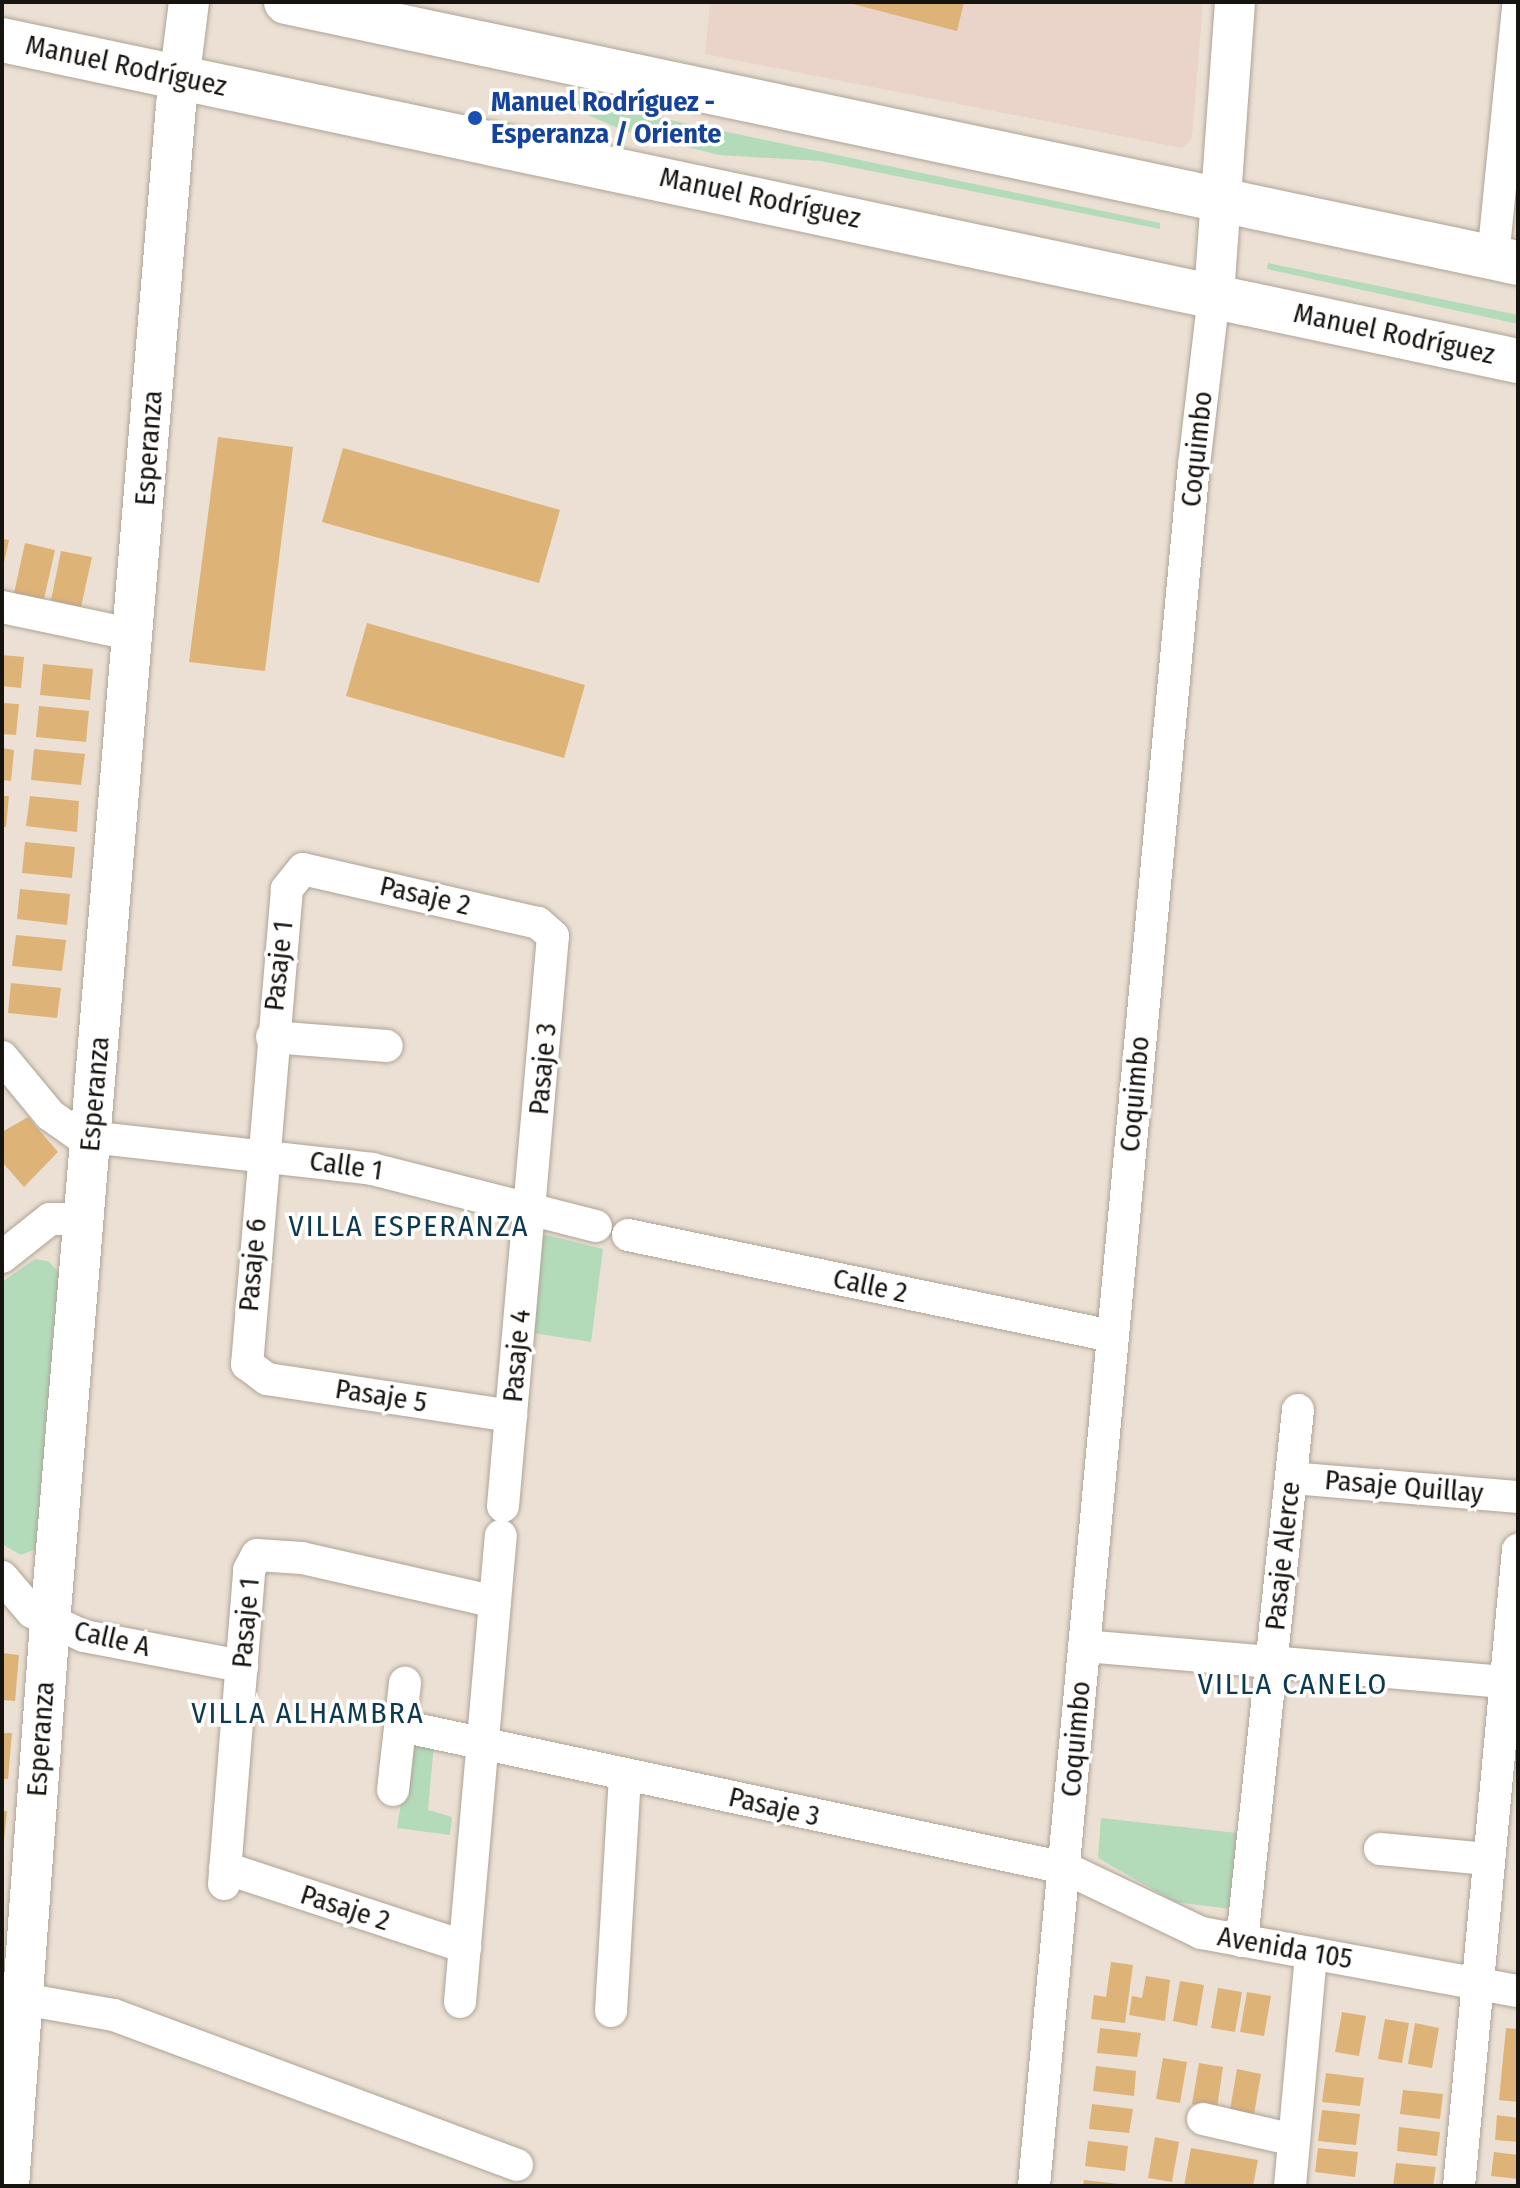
<!DOCTYPE html>
<html>
<head>
<meta charset="utf-8">
<style>
  body { margin:0 }
  #map { position:relative; width:1520px; height:2188px; overflow:hidden; background:#ebe0d3; font-family:"Fira Sans Condensed",sans-serif }
  div>[style] { position:absolute }
  [style*='--x'] { left:calc(var(--x)*1px); top:calc(var(--y)*1px); width:calc(var(--w)*1px); rotate:calc(var(--a)*1deg) }
  .commercial>* { inset:0; background:#ead3c8 }
  .green>* { inset:0; background:#b3dbba }
  .building>* { inset:0; background:#deb378 }
  .roads { filter:drop-shadow(0 0 2px #aea396) drop-shadow(0 0 2px #aea396) }
  .minor>* { height:32px; margin:-16px; padding:0 16px; transform-origin:16px; border-radius:16px; background:#fff }
  .tertiary>* { height:40px; margin:-20px; padding:0 20px; transform-origin:20px; border-radius:20px; background:#fff }
  .primary>* { height:44px; margin:-22px; padding:0 22px; transform-origin:22px; border-radius:22px; background:#fff }
  .dots>* { width:22px; height:22px; translate:-50% -50%; box-sizing:border-box; border:4px solid #fff; border-radius:50% }
  span { translate:-50% -50%; white-space:nowrap; text-align:center; line-height:1.15; -webkit-text-stroke:7px #fff; paint-order:stroke }
  .street-label { font-size:28px; color:#17130f }
  .transit-label { font-size:28px; color:#164399; font-weight:700 }
  .left { translate:0 -50%; text-align:left }
  .neighbourhood-label { font-size:30px; color:#0d3a4f; letter-spacing:2px }
  .frame { position:absolute; inset:0; border:4px solid #17130f; pointer-events:none }
</style>
</head>
<body>
<div id="map">
  <div class="commercial">
    <div style="clip-path:polygon(710px 2px,1203px 2px,1192px 138px,1182px 148px,705px 54px)"></div>
  </div>
  <div class="green">
    <div style="clip-path:polygon(532px 91px,1160px 223px,1160px 229px,821px 161px,719px 155px,625px 131px)"></div>
    <div style="clip-path:polygon(1268px 263px,1518px 315px,1518px 324px,1267px 269px)"></div>
    <div style="clip-path:polygon(543px 1234px,603px 1249px,591px 1342px,533px 1333px)"></div>
    <div style="clip-path:polygon(35px 1259px,48px 1261px,64px 1278px,38px 1548px,21px 1555px,2px 1544px,2px 1282px)"></div>
    <div style="clip-path:polygon(411px 1739px,434px 1744px,428px 1810px,452px 1817px,450px 1835px,397px 1828px)"></div>
    <div style="clip-path:polygon(1101px 1818px,1237px 1833px,1231px 1909px,1175px 1902px,1098px 1858px)"></div>
  </div>
  <div class="building">
    <div style="clip-path:polygon(845px 2px,964px 2px,957px 31px)"></div>
    <div style="clip-path:polygon(218px 437px,293px 447px,265px 671px,189px 662px)"></div>
    <div style="clip-path:polygon(343px 448px,560px 510px,539px 583px,322px 522px)"></div>
    <div style="clip-path:polygon(2px 539px,9px 540px,3px 567px,2px 566px)"></div>
    <div style="clip-path:polygon(25px 543px,55px 550px,44px 599px,14px 593px)"></div>
    <div style="clip-path:polygon(61px 551px,92px 557px,81px 607px,51px 600px)"></div>
    <div style="clip-path:polygon(367px 623px,585px 685px,564px 758px,346px 696px)"></div>
    <div style="clip-path:polygon(2px 655px,24px 657px,21px 688px,2px 686px)"></div>
    <div style="clip-path:polygon(43px 664px,93px 669px,90px 700px,40px 695px)"></div>
    <div style="clip-path:polygon(2px 703px,19px 704px,16px 735px,2px 734px)"></div>
    <div style="clip-path:polygon(39px 706px,89px 711px,86px 742px,36px 737px)"></div>
    <div style="clip-path:polygon(2px 748px,14px 750px,11px 781px,2px 780px)"></div>
    <div style="clip-path:polygon(34px 749px,85px 754px,81px 785px,31px 780px)"></div>
    <div style="clip-path:polygon(2px 796px,9px 796px,6px 827px,2px 827px)"></div>
    <div style="clip-path:polygon(30px 796px,79px 801px,77px 832px,26px 826px)"></div>
    <div style="clip-path:polygon(25px 842px,75px 847px,72px 878px,22px 873px)"></div>
    <div style="clip-path:polygon(20px 889px,70px 894px,67px 925px,17px 919px)"></div>
    <div style="clip-path:polygon(16px 935px,66px 940px,62px 971px,12px 966px)"></div>
    <div style="clip-path:polygon(11px 983px,61px 988px,57px 1018px,8px 1013px)"></div>
    <div style="clip-path:polygon(28px 1117px,58px 1152px,24px 1187px,2px 1162px,2px 1132px)"></div>
    <div style="clip-path:polygon(2px 1653px,19px 1655px,15px 1701px,2px 1700px)"></div>
    <div style="clip-path:polygon(2px 1733px,12px 1733px,8px 1779px,2px 1779px)"></div>
    <div style="clip-path:polygon(2px 1811px,7px 1811px,4px 1841px,2px 1841px)"></div>
    <div style="clip-path:polygon(1111px 1962px,1133px 1965px,1125px 2023px,1091px 2019px,1094px 1995px,1106px 1997px)"></div>
    <div style="clip-path:polygon(1146px 1976px,1170px 1980px,1165px 2021px,1129px 2015px,1132px 1996px,1142px 1998px)"></div>
    <div style="clip-path:polygon(1180px 1981px,1204px 1985px,1197px 2026px,1173px 2021px)"></div>
    <div style="clip-path:polygon(1218px 1988px,1242px 1992px,1235px 2032px,1211px 2028px)"></div>
    <div style="clip-path:polygon(1247px 1992px,1271px 1996px,1264px 2036px,1240px 2032px)"></div>
    <div style="clip-path:polygon(1342px 2012px,1366px 2016px,1359px 2056px,1335px 2052px)"></div>
    <div style="clip-path:polygon(1385px 2019px,1409px 2023px,1402px 2063px,1378px 2059px)"></div>
    <div style="clip-path:polygon(1415px 2023px,1439px 2028px,1432px 2068px,1408px 2064px)"></div>
    <div style="clip-path:polygon(1100px 2028px,1141px 2033px,1137px 2057px,1097px 2053px)"></div>
    <div style="clip-path:polygon(1506px 2028px,1518px 2029px,1518px 2102px,1499px 2100px)"></div>
    <div style="clip-path:polygon(1163px 2058px,1187px 2062px,1180px 2103px,1156px 2099px)"></div>
    <div style="clip-path:polygon(1199px 2063px,1223px 2067px,1217px 2108px,1192px 2104px)"></div>
    <div style="clip-path:polygon(1096px 2066px,1136px 2071px,1134px 2096px,1093px 2091px)"></div>
    <div style="clip-path:polygon(1237px 2069px,1261px 2074px,1254px 2114px,1230px 2110px)"></div>
    <div style="clip-path:polygon(1326px 2073px,1364px 2078px,1360px 2106px,1322px 2102px)"></div>
    <div style="clip-path:polygon(1403px 2090px,1443px 2094px,1440px 2119px,1400px 2114px)"></div>
    <div style="clip-path:polygon(1092px 2104px,1133px 2109px,1129px 2133px,1089px 2129px)"></div>
    <div style="clip-path:polygon(1322px 2110px,1360px 2114px,1356px 2145px,1318px 2141px)"></div>
    <div style="clip-path:polygon(1497px 2115px,1518px 2118px,1518px 2142px,1495px 2140px)"></div>
    <div style="clip-path:polygon(1399px 2127px,1440px 2132px,1437px 2156px,1397px 2151px)"></div>
    <div style="clip-path:polygon(1155px 2137px,1179px 2142px,1172px 2182px,1148px 2178px)"></div>
    <div style="clip-path:polygon(1088px 2141px,1128px 2146px,1125px 2171px,1085px 2166px)"></div>
    <div style="clip-path:polygon(1191px 2148px,1258px 2160px,1253px 2186px,1184px 2186px)"></div>
    <div style="clip-path:polygon(1318px 2148px,1358px 2152px,1355px 2177px,1315px 2172px)"></div>
    <div style="clip-path:polygon(1494px 2152px,1518px 2155px,1518px 2179px,1491px 2176px)"></div>
    <div style="clip-path:polygon(1396px 2163px,1436px 2167px,1433px 2186px,1393px 2186px)"></div>
    <div style="clip-path:polygon(1084px 2180px,1120px 2184px,1120px 2186px,1083px 2186px)"></div>
  </div>
  <div class="roads">
    <div class="minor">
      <div style="--x:1493;--y:258;--w:252;--a:-84.3"></div>
      <div style="--x:2;--y:607;--w:136;--a:11.9"></div>
      <div style="--x:272;--y:1037;--w:115;--a:4.5"></div>
      <div style="--x:2;--y:1057;--w:75;--a:50.4"></div>
      <div style="--x:50;--y:1115;--w:37;--a:35"></div>
      <div style="--x:80;--y:1136;--w:294;--a:6.4"></div>
      <div style="--x:372;--y:1169;--w:231;--a:14.3"></div>
      <div style="--x:628;--y:1235;--w:494;--a:11.8"></div>
      <div style="--x:2;--y:1257;--w:61;--a:-38.4"></div>
      <div style="--x:50;--y:1219;--w:34;--a:0"></div>
      <div style="--x:1291;--y:1478;--w:228;--a:4.8"></div>
      <div style="--x:503;--y:1506;--w:572;--a:-84.99"></div>
      <div style="--x:553;--y:936;--w:20;--a:-139"></div>
      <div style="--x:538;--y:923;--w:241;--a:-167.1"></div>
      <div style="--x:303;--y:869;--w:26;--a:129"></div>
      <div style="--x:287;--y:889;--w:477;--a:94.8"></div>
      <div style="--x:247;--y:1364;--w:25;--a:37"></div>
      <div style="--x:267;--y:1379;--w:247;--a:8.6"></div>
      <div style="--x:2;--y:1577;--w:46;--a:49.4"></div>
      <div style="--x:32;--y:1612;--w:57;--a:24.8"></div>
      <div style="--x:84;--y:1636;--w:161;--a:10.8"></div>
      <div style="--x:1084;--y:1646;--w:423;--a:4.9"></div>
      <div style="--x:401;--y:1726;--w:679;--a:12.07"></div>
      <div style="--x:1065;--y:1868;--w:151;--a:25.5"></div>
      <div style="--x:1201;--y:1933;--w:322;--a:10.4"></div>
      <div style="--x:393;--y:1790;--w:108;--a:-83.6"></div>
      <div style="--x:1380;--y:1849;--w:108;--a:5.3"></div>
      <div style="--x:225;--y:1868;--w:253;--a:18.2"></div>
      <div style="--x:224;--y:1884;--w:315;--a:-85.4"></div>
      <div style="--x:249;--y:1570;--w:17;--a:-62"></div>
      <div style="--x:257;--y:1555;--w:45;--a:3.8"></div>
      <div style="--x:302;--y:1558;--w:198;--a:12.8"></div>
      <div style="--x:1242;--y:1941;--w:534;--a:-83.98"></div>
      <div style="--x:23;--y:1999;--w:92;--a:10"></div>
      <div style="--x:114;--y:2015;--w:430;--a:20.4"></div>
      <div style="--x:460;--y:2002;--w:468;--a:-85"></div>
      <div style="--x:611;--y:2011;--w:237;--a:-86.6"></div>
      <div style="--x:1203;--y:2119;--w:93;--a:13"></div>
      <div style="--x:1034;--y:2186;--w:1728;--a:-84.69"></div>
      <div style="--x:1194;--y:465;--w:171;--a:-83.3"></div>
      <div style="--x:1290;--y:2186;--w:234;--a:-84.8"></div>
      <div style="--x:1459;--y:2186;--w:639;--a:-84.7"></div>
    </div>
    <div class="tertiary">
      <div style="--x:1214;--y:295;--w:294;--a:-85.9"></div>
      <div style="--x:9;--y:2186;--w:565;--a:-85.84"></div>
      <div style="--x:50;--y:1622;--w:1521;--a:-85.25"></div>
      <div style="--x:176;--y:106;--w:105;--a:-82.9"></div>
    </div>
    <div class="primary">
      <div style="--x:286;--y:2;--w:1259;--a:11.96"></div>
      <div style="--x:2;--y:40;--w:1550;--a:11.96"></div>
    </div>
  </div>
  <div class="dots">
    <div style="left:475px;top:118px;background:#1a4fb4"></div>
  </div>
  <div class="street-label">
    <span style="left:126px;top:66px;rotate:12deg">Manuel Rodríguez</span>
    <span style="left:760px;top:198px;rotate:12deg">Manuel Rodríguez</span>
    <span style="left:1394px;top:334px;rotate:12deg">Manuel Rodríguez</span>
    <span style="left:149px;top:448px;rotate:-86deg">Esperanza</span>
    <span style="left:1197px;top:449px;rotate:-84deg">Coquimbo</span>
    <span style="left:425px;top:896px;rotate:13deg">Pasaje 2</span>
    <span style="left:279px;top:966px;rotate:-84deg">Pasaje 1</span>
    <span style="left:543px;top:1069px;rotate:-85deg">Pasaje 3</span>
    <span style="left:95px;top:1094px;rotate:-85deg">Esperanza</span>
    <span style="left:1135px;top:1094px;rotate:-85deg">Coquimbo</span>
    <span style="left:346px;top:1166px;rotate:8deg">Calle 1</span>
    <span style="left:253px;top:1265px;rotate:-85deg">Pasaje 6</span>
    <span style="left:870px;top:1286px;rotate:12deg">Calle 2</span>
    <span style="left:517px;top:1356px;rotate:-85deg">Pasaje 4</span>
    <span style="left:381px;top:1396px;rotate:9deg">Pasaje 5</span>
    <span style="left:1404px;top:1487px;rotate:5deg">Pasaje Quillay</span>
    <span style="left:1283px;top:1556px;rotate:-84deg">Pasaje Alerce</span>
    <span style="left:246px;top:1623px;rotate:-85deg">Pasaje 1</span>
    <span style="left:112px;top:1639px;rotate:13deg">Calle A</span>
    <span style="left:41px;top:1739px;rotate:-86deg">Esperanza</span>
    <span style="left:1076px;top:1739px;rotate:-85deg">Coquimbo</span>
    <span style="left:774px;top:1807px;rotate:13deg">Pasaje 3</span>
    <span style="left:345px;top:1908px;rotate:18deg">Pasaje 2</span>
    <span style="left:1285px;top:1948px;rotate:10deg">Avenida 105</span>
  </div>
  <div class="transit-label">
    <span class="left" style="left:491px;top:118px">Manuel Rodríguez -<br>Esperanza / Oriente</span>
  </div>
  <div class="neighbourhood-label">
    <span style="left:409px;top:1226px">VILLA ESPERANZA</span>
    <span style="left:1293px;top:1684px">VILLA CANELO</span>
    <span style="left:308px;top:1713px">VILLA ALHAMBRA</span>
  </div>
  <div class="frame"></div>
</div>
</body>
</html>
